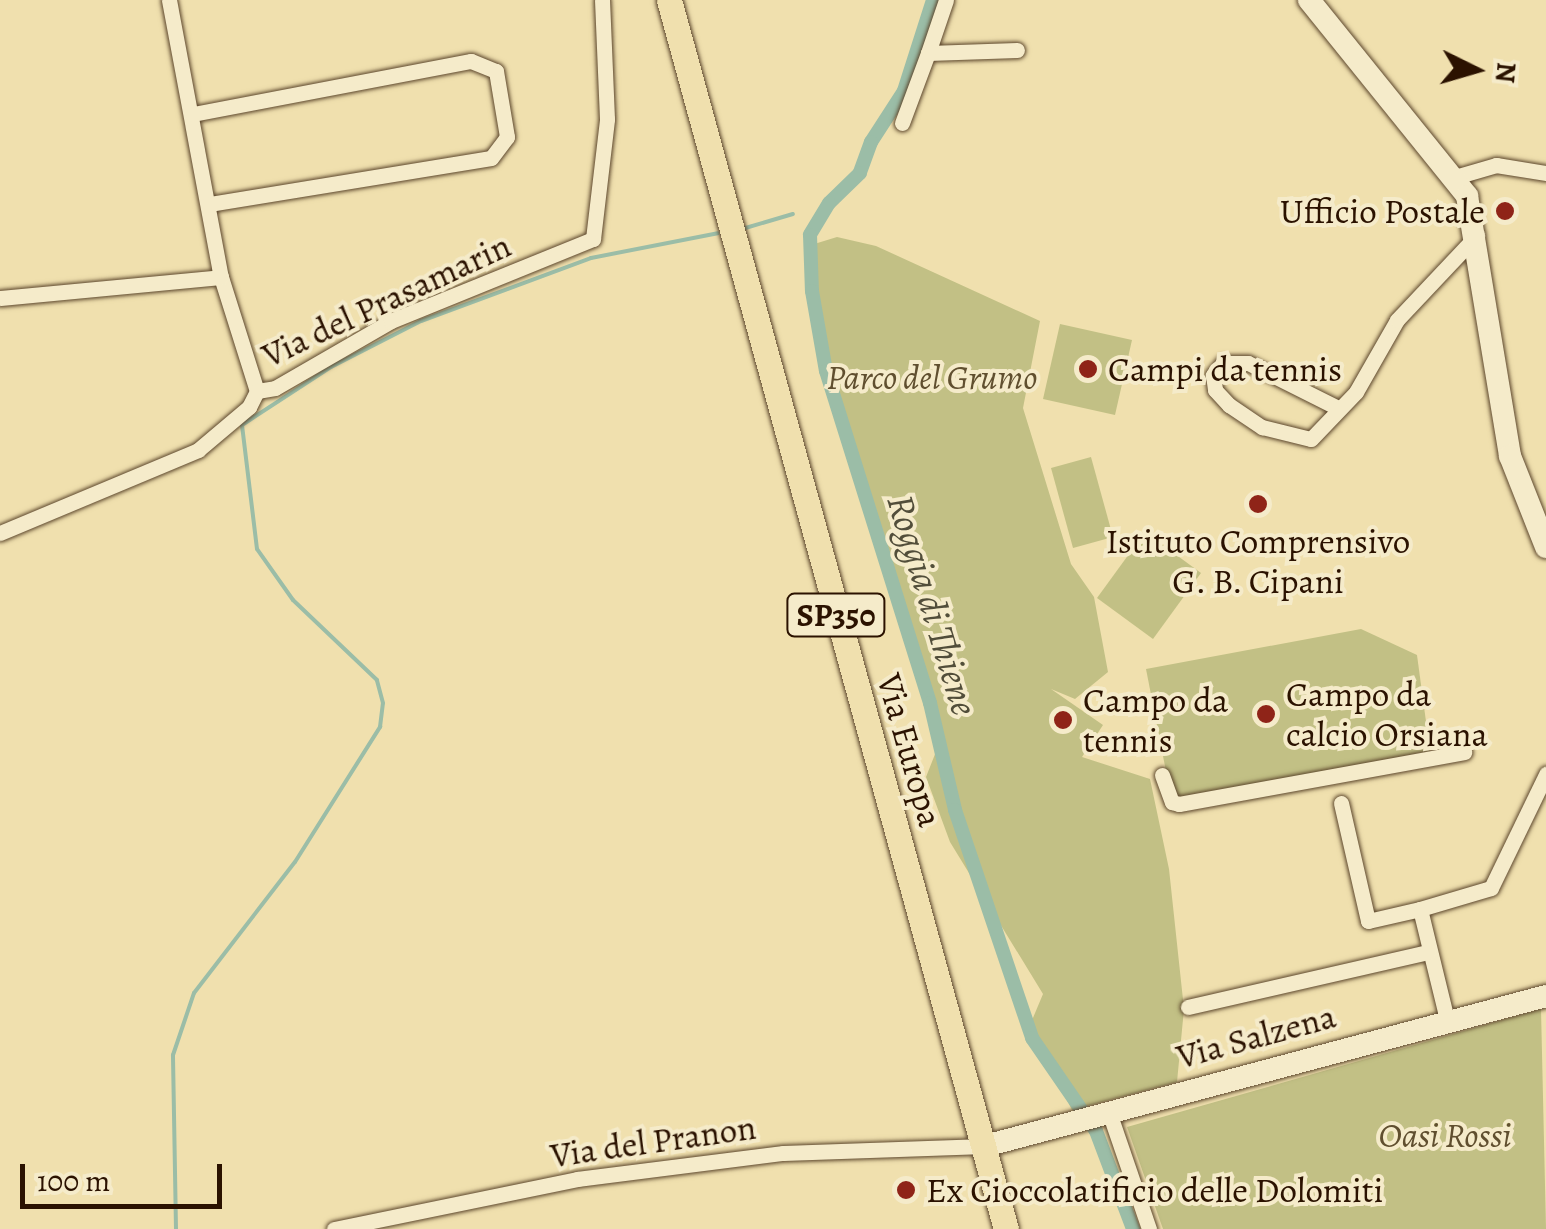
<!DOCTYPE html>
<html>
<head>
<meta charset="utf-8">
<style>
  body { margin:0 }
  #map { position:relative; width:1546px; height:1229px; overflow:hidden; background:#f0e0ae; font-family:Alegreya,serif }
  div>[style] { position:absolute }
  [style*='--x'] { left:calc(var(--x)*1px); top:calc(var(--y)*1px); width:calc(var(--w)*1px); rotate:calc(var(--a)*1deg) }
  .green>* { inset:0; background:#c2c085 }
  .stream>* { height:4px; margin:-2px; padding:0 2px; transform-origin:2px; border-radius:2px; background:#9bbda7 }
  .canal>* { height:14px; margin:-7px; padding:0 7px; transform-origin:7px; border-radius:7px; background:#9bbda7 }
  .roads { filter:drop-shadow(0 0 2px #5c462c) drop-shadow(0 0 2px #5c462c) }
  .street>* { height:15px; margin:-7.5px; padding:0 7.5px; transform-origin:7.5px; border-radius:7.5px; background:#f5ebca }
  .secondary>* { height:22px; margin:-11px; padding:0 11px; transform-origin:11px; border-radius:11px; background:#f5ebca }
  .primary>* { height:25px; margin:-12.5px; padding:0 12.5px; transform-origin:12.5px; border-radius:12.5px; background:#f0e0ae }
  .dots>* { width:28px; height:28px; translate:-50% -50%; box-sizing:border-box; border:5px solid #f5ebca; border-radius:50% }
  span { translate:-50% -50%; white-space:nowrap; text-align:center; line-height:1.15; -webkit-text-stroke:8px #f5ebca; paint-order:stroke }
  .shield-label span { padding:2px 8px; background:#f5ebca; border:2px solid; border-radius:8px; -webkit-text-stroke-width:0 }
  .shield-label { font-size:32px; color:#2b1200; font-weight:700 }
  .poi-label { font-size:35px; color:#2b1200 }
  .right { translate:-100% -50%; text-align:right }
  .left { translate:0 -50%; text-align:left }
  .street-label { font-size:35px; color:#2b1200 }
  .park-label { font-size:35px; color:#604f2f; font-style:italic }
  .water-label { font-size:38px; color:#524e3a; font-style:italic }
  .north { position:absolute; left:1426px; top:20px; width:100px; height:100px; -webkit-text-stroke:8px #f5ebca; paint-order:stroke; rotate:95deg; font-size:28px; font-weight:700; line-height:40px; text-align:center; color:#2b1200 }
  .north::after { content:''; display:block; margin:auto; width:35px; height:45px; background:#2b1200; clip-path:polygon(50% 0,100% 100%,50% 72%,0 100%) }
  .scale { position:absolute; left:20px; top:1164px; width:202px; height:45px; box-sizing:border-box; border:5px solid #2b1200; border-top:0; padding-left:12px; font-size:30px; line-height:35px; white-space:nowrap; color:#2b1200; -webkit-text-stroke:8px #f5ebca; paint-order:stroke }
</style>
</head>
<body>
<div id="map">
  <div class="green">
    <div style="clip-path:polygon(837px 237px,876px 246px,1040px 321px,1023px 408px,1071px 564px,1094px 597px,1108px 672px,1075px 699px,1051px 689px,1103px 725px,1082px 757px,1150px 779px,1169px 869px,1184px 1009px,1177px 1082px,1072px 1110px,1030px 1025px,1043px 994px,950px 842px,926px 777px,941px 739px,882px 529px,869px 521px,818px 318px,811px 245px)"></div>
    <div style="clip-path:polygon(1060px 324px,1132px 340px,1115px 415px,1043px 399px)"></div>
    <div style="clip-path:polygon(1091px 457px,1113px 537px,1073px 548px,1051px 468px)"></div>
    <div style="clip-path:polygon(1145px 532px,1201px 573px,1153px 639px,1097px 598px)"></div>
    <div style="clip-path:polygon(1361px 629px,1417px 655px,1430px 751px,1172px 802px,1146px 669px)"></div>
    <div style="clip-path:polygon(1541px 1009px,1546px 1229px,1163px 1229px,1127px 1127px)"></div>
  </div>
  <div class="stream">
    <div style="--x:742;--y:229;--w:53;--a:-16.4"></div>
    <div style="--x:176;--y:1229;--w:174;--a:-91"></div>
    <div style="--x:173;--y:1055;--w:65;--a:-71.3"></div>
    <div style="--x:194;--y:993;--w:165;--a:-52.4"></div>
    <div style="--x:295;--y:862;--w:160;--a:-57.8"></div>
    <div style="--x:380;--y:727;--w:24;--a:-83"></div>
    <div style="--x:383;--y:703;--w:24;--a:-105"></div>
    <div style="--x:377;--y:680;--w:116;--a:-136.4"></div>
    <div style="--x:293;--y:600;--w:62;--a:-125.2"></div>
    <div style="--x:257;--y:549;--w:125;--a:-96.9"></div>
    <div style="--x:242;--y:425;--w:106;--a:-33.1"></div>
    <div style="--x:331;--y:367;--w:101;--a:-27.1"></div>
    <div style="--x:421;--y:321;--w:181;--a:-20.3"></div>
    <div style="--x:591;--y:258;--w:129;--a:-11.1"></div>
  </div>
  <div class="canal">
    <div style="--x:933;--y:0;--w:96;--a:107.7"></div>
    <div style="--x:904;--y:91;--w:61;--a:122.9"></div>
    <div style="--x:871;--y:142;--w:33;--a:110"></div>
    <div style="--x:860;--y:173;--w:43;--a:135.9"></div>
    <div style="--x:829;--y:203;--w:37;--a:121"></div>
    <div style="--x:810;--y:235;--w:56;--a:88"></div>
    <div style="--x:812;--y:291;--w:81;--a:80.1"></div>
    <div style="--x:826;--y:371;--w:348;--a:72.6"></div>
    <div style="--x:930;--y:703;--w:110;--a:76.8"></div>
    <div style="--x:955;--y:810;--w:241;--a:71.3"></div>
    <div style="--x:1032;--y:1038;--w:113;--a:55.5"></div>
    <div style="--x:1096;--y:1131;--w:105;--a:69.3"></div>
  </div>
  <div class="roads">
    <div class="street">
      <div style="--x:169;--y:0;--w:282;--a:79.4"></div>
      <div style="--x:221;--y:277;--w:120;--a:72.5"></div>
      <div style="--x:946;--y:0;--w:56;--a:108.8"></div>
      <div style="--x:928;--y:53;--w:89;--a:-1.9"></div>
      <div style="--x:193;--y:114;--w:283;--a:-10.8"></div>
      <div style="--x:471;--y:61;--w:27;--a:22"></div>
      <div style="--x:496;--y:71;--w:67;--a:80.5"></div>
      <div style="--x:507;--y:137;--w:26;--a:127"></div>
      <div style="--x:491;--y:158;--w:286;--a:170.7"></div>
      <div style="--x:902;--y:123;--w:75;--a:-69.6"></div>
      <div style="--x:1455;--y:177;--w:43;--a:-16.3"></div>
      <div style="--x:1496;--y:165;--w:51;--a:9.1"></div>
      <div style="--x:0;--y:298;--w:222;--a:-5.4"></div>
      <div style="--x:257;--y:391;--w:18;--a:-9"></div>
      <div style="--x:275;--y:388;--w:134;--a:-30"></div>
      <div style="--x:391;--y:321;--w:218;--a:-22.1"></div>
      <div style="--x:593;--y:239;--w:121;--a:-83.3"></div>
      <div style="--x:607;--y:119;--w:119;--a:-92.4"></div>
      <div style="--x:1336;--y:407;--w:98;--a:-153.4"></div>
      <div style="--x:1248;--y:363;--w:25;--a:180"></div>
      <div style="--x:1223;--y:363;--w:16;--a:130"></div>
      <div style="--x:1213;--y:375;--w:15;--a:82"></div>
      <div style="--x:1215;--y:390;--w:21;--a:47"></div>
      <div style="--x:1229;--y:405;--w:40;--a:34"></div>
      <div style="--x:1262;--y:427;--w:50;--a:13.8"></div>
      <div style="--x:1311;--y:439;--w:65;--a:-46.2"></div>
      <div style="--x:1356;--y:392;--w:83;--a:-60.3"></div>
      <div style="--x:1397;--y:320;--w:117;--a:-46.7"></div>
      <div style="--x:0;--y:533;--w:215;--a:-22.7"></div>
      <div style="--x:198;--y:450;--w:67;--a:-40.1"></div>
      <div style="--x:249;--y:407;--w:18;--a:-63"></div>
      <div style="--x:1162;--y:775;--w:29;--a:70"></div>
      <div style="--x:1172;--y:802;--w:7;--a:16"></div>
      <div style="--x:1179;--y:804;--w:290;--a:-10.3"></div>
      <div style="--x:1341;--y:803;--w:121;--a:77.1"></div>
      <div style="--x:1368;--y:921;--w:53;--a:-13"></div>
      <div style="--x:1420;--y:909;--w:114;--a:76.3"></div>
      <div style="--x:1420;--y:909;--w:74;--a:-16.5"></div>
      <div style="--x:1491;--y:888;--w:127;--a:-64.2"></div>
      <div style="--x:1188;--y:1007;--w:247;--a:-12.9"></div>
      <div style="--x:1109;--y:1112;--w:124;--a:71.1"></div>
      <div style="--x:334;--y:1229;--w:248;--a:-11.6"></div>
      <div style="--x:577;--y:1179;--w:208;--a:-7.2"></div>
      <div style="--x:783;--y:1153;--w:202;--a:-2"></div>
    </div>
    <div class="secondary">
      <div style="--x:1309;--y:0;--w:252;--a:51.1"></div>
      <div style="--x:1467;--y:196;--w:264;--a:80.6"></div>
      <div style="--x:1510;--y:456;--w:98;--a:68.4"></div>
      <div style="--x:985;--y:1146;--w:581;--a:-14.97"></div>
    </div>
    <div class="primary">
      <div style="--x:669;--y:0;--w:1274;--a:74.67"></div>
    </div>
  </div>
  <div class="dots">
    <div style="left:1505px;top:211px;background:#8f2418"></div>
    <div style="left:1088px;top:369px;background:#8f2418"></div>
    <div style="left:1258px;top:504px;background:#8f2418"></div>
    <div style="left:1266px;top:714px;background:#8f2418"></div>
    <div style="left:1063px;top:720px;background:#8f2418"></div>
    <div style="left:906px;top:1190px;background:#8f2418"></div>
  </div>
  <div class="shield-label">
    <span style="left:836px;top:615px">SP350</span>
  </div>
  <div class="poi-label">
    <span class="right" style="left:1485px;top:211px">Ufficio Postale</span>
    <span class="left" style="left:1108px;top:369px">Campi da tennis</span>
    <span style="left:1258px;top:561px">Istituto Comprensivo<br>G. B. Cipani</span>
    <span class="left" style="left:1286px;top:714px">Campo da<br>calcio Orsiana</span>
    <span class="left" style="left:1083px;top:720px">Campo da<br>tennis</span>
    <span class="left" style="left:926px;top:1190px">Ex Cioccolatificio delle Dolomiti</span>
  </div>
  <div class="street-label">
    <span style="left:386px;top:300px;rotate:-25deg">Via del Prasamarin</span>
    <span style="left:910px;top:750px;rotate:74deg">Via Europa</span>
    <span style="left:1256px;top:1036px;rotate:-15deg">Via Salzena</span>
    <span style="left:653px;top:1141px;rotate:-8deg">Via del Pranon</span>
  </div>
  <div class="park-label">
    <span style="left:932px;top:377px">Parco del Grumo</span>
    <span style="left:1445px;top:1135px">Oasi Rossi</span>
  </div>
  <div class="water-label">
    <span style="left:932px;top:605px;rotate:73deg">Roggia di Thiene</span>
  </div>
  <div class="north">N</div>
  <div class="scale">100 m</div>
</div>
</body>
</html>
